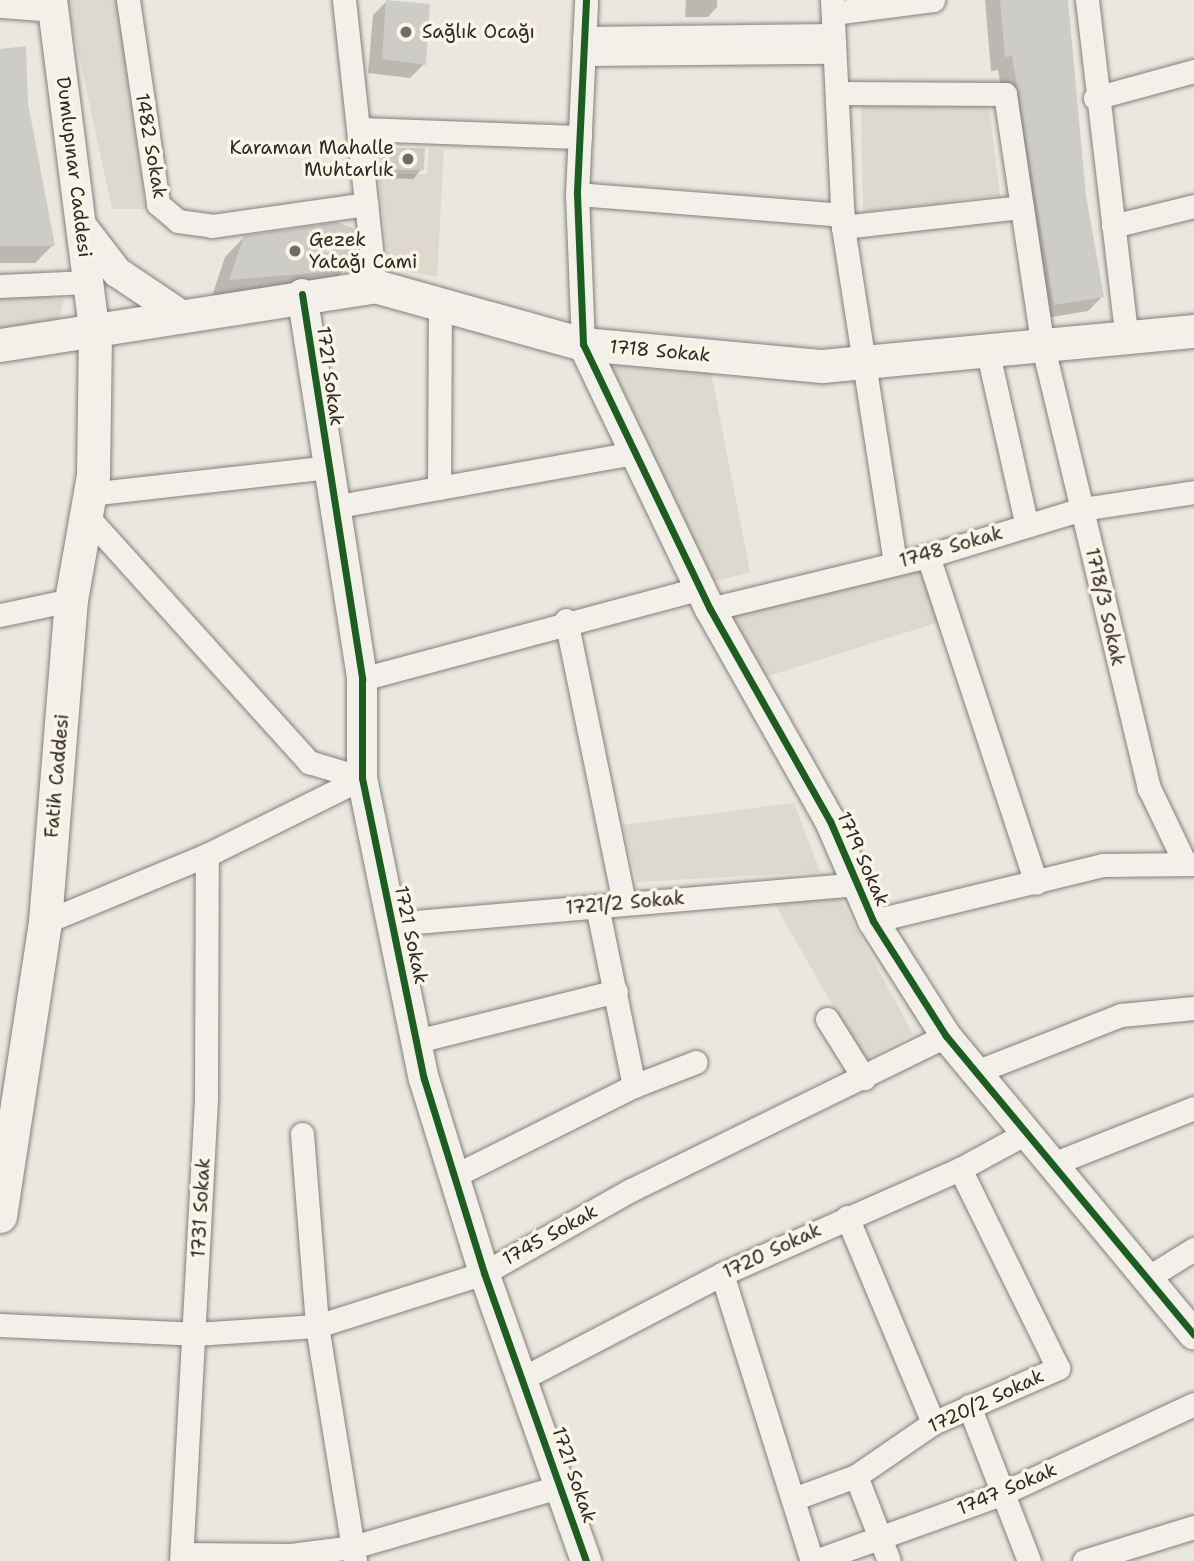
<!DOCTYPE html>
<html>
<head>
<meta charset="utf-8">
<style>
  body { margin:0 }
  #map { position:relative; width:1194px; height:1561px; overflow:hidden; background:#eae7df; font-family:"Shantell Sans",sans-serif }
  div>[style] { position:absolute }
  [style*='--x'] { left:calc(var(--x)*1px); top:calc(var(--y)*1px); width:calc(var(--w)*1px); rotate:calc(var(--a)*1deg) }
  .built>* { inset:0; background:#ddd9ce }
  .shadow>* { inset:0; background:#0003 }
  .building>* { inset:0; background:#ceccc6 }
  .roads { filter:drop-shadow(0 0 2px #81807c) drop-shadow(0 0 2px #81807c) }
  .minor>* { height:23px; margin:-11.5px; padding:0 11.5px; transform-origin:11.5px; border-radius:11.5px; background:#f3f0ea }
  .tertiary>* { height:30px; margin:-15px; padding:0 15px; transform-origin:15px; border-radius:15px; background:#f3f0ea }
  .secondary>* { height:33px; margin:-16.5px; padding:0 16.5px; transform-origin:16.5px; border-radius:16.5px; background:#f3f0ea }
  .cycleway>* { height:7px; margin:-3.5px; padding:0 3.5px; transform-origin:3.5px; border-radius:3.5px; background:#1b5e20 }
  .dots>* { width:19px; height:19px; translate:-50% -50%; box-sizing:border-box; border:4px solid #fcf5e5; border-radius:50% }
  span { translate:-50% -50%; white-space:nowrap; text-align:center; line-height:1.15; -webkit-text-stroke:7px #fcf5e5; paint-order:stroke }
  .poi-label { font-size:19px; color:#2b2b2b }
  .left { translate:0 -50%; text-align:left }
  .right { translate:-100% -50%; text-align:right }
  .street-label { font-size:19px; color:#2b2b2b }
</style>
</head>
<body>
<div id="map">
  <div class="built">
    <div style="clip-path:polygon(67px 0,119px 0,145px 209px,112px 209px)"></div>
    <div style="clip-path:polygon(989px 105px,1000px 195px,863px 212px,861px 106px)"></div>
    <div style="clip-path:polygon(375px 145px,386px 145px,389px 174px,427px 174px,429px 148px,444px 150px,437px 277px,389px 268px)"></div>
    <div style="clip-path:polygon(0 294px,64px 299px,58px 323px,0 329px)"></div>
    <div style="clip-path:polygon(602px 366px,710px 367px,750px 572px,714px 582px)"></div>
    <div style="clip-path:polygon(922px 566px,949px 619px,765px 677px,731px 614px)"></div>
    <div style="clip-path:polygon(794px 803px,820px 872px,637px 882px,623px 825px)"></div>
    <div style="clip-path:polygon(838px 895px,913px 1034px,864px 1060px,774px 903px)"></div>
  </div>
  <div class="shadow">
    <div style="clip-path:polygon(686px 0,717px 0,717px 7px,708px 17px,685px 17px)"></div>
    <div style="clip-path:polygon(985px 0,1066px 0,1085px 196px,1102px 297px,1088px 311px,1040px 319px,998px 70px,991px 71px)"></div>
    <div style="clip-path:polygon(387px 1px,424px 64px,410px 78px,368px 73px,373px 15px)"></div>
    <div style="clip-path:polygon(0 51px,27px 103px,53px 245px,35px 263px,0 263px)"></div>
    <div style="clip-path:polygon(391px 149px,422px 169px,413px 179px,382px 178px,382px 159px)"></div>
    <div style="clip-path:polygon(244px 237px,345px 269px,326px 288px,211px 299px,225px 257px)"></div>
  </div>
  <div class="building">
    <div style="clip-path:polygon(386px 0,430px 4px,426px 65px,382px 59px)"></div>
    <div style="clip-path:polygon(1000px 0,1068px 0,1086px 196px,1104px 297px,1054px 305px,1012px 56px,1005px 57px)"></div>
    <div style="clip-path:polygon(26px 46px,28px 103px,55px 246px,0 246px,0 49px)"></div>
    <div style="clip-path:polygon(390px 148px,425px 148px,424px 170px,391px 170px)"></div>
    <div style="clip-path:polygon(337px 222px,355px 229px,347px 270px,229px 280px,244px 236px)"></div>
  </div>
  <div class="roads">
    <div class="minor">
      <div style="--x:128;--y:0;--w:206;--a:81.6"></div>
      <div style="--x:158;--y:204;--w:26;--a:40"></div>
      <div style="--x:178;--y:221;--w:34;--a:8"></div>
      <div style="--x:212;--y:226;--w:156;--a:-8.1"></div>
      <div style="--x:344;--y:0;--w:288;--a:83.8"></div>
      <div style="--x:832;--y:0;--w:227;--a:87.2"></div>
      <div style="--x:843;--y:227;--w:340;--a:81.2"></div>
      <div style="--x:1087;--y:0;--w:342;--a:83.3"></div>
      <div style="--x:0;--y:6;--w:53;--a:4.3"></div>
      <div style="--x:833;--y:13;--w:101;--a:-7.4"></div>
      <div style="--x:584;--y:38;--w:249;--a:-0.7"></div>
      <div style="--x:584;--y:54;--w:250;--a:-0.5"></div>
      <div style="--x:837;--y:93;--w:168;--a:0.3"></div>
      <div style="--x:1005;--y:94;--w:256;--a:81.5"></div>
      <div style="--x:1043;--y:347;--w:454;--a:76.5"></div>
      <div style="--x:1149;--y:788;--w:81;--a:64.4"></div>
      <div style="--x:1095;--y:98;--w:103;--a:-15.3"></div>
      <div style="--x:359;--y:129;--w:221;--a:2.1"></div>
      <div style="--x:577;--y:194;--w:266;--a:4.5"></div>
      <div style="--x:1113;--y:226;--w:83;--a:-13.9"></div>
      <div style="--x:843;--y:227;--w:180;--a:-6.4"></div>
      <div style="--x:0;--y:286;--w:89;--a:-2.6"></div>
      <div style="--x:583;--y:344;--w:150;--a:-92.3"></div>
      <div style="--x:577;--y:194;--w:194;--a:-87.3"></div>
      <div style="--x:987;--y:349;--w:181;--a:77.3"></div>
      <div style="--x:439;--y:488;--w:184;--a:-89.7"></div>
      <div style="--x:89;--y:494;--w:241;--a:-6.4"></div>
      <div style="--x:333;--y:507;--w:306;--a:-10.2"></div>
      <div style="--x:84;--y:513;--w:336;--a:47.9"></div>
      <div style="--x:309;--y:762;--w:55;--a:16.8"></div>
      <div style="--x:928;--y:556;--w:344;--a:71.7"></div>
      <div style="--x:710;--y:609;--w:224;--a:-13.7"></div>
      <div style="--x:928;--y:556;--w:161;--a:-17"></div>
      <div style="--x:1082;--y:509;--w:113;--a:-8.6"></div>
      <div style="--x:0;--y:615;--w:73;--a:-11.9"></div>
      <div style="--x:566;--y:620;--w:289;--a:78.4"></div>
      <div style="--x:362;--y:679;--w:349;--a:-15"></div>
      <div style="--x:597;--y:906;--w:184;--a:78.4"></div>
      <div style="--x:873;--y:921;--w:237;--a:-13.7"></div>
      <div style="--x:1103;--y:865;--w:91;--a:-0.6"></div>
      <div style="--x:45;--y:922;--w:175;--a:-22.5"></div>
      <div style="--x:207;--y:855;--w:173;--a:-26.4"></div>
      <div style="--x:392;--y:924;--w:467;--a:-4.9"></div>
      <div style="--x:827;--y:1019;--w:70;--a:57.9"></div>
      <div style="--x:417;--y:1041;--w:205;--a:-14.1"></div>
      <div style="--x:976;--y:1072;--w:156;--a:-21.5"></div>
      <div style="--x:1121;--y:1015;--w:73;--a:-5.5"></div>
      <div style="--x:302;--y:1134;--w:193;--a:85.5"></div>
      <div style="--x:317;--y:1326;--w:238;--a:80.8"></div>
      <div style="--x:1050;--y:1165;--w:155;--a:-21.6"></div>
      <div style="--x:454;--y:1176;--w:201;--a:-26.6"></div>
      <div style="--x:634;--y:1086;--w:66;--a:-21.2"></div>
      <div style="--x:847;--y:1217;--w:223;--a:67.3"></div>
      <div style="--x:722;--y:1274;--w:301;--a:72.6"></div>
      <div style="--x:1144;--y:1280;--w:59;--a:-31.8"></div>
      <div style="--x:0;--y:1325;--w:195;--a:2.6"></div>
      <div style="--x:195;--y:1334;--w:122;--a:-3.8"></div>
      <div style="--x:317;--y:1326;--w:175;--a:-17.6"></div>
      <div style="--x:484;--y:1273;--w:169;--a:-29.5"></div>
      <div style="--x:631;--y:1190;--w:351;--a:-26.1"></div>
      <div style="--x:523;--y:1378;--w:225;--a:-27.6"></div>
      <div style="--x:722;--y:1274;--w:260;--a:-23.8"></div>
      <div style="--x:960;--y:1169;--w:75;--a:-28.6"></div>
      <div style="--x:969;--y:1406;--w:166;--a:68.8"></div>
      <div style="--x:856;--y:1476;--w:91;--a:68.8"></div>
      <div style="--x:793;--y:1499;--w:67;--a:-20.1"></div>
      <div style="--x:856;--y:1476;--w:93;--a:-34.5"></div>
      <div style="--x:933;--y:1423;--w:137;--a:-23.7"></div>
      <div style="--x:1058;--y:1368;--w:222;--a:-116.2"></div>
      <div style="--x:182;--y:1554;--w:109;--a:0.5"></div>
      <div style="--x:291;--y:1555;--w:63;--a:-7.4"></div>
      <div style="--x:353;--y:1547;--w:217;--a:-16.3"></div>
      <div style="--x:181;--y:1561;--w:465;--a:-86.9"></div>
      <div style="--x:206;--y:1097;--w:242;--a:-89.8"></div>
      <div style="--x:815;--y:1561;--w:198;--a:-19.8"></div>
      <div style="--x:1001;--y:1494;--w:213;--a:-25"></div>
      <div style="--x:1084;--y:1561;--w:115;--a:-17.2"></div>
    </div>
    <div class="tertiary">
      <div style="--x:52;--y:0;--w:337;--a:82.7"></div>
      <div style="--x:83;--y:228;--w:56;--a:52.3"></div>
      <div style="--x:117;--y:272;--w:73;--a:33.9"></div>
      <div style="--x:302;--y:294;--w:390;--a:81.1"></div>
      <div style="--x:362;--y:679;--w:99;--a:90"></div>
      <div style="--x:362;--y:778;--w:307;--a:78.4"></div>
      <div style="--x:424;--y:1079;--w:203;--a:72.8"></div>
      <div style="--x:484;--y:1273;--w:306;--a:70.5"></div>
      <div style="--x:583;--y:344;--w:294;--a:64.4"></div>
      <div style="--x:710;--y:609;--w:244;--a:60.5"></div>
      <div style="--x:830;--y:821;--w:109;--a:66.7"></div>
      <div style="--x:873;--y:921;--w:136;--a:57.6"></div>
      <div style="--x:946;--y:1036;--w:388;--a:50.3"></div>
    </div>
    <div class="secondary">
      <div style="--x:0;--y:345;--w:380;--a:-8.9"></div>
      <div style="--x:375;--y:286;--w:216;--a:15.6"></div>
      <div style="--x:583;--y:344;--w:240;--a:5.3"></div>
      <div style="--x:822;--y:366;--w:374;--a:-5.4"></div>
      <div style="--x:0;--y:1216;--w:297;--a:-81.3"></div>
      <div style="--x:45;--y:922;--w:323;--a:-85.4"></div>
      <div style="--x:71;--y:600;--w:127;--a:-80"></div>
      <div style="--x:93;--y:475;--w:141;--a:-89.2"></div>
    </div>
  </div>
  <div class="cycleway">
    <div style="--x:586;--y:0;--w:194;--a:92.7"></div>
    <div style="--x:577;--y:194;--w:150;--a:87.7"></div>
    <div style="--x:583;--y:344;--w:294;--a:64.4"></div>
    <div style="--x:710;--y:609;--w:244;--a:60.5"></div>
    <div style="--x:830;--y:821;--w:109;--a:66.7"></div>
    <div style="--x:873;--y:921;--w:136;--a:57.6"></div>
    <div style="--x:946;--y:1036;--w:388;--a:50.3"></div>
    <div style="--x:302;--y:294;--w:390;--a:81.1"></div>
    <div style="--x:362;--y:679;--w:99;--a:90"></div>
    <div style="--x:362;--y:778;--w:307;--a:78.4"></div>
    <div style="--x:424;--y:1079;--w:203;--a:72.8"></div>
    <div style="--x:484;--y:1273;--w:306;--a:70.5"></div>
  </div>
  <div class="dots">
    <div style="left:406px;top:32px;background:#6e6d6a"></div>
    <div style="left:408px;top:159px;background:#6e6d6a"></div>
    <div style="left:295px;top:251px;background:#6e6d6a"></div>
  </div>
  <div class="poi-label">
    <span class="left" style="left:422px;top:32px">Sağlık Ocağı</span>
    <span class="right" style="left:394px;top:159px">Karaman Mahalle<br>Muhtarlık</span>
    <span class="left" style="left:309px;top:251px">Gezek<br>Yatağı Cami</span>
  </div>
  <div class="street-label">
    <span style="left:151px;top:146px;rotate:80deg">1482 Sokak</span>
    <span style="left:74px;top:167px;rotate:83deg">Dumlupınar Caddesi</span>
    <span style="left:660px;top:351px;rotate:5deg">1718 Sokak</span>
    <span style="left:330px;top:376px;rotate:82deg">1721 Sokak</span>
    <span style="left:951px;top:547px;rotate:-16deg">1748 Sokak</span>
    <span style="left:1105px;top:607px;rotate:77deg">1718/3 Sokak</span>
    <span style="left:57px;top:776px;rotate:-85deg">Fatih Caddesi</span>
    <span style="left:863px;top:859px;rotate:66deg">1719 Sokak</span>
    <span style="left:625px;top:903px;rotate:-5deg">1721/2 Sokak</span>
    <span style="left:411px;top:935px;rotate:78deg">1721 Sokak</span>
    <span style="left:201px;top:1208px;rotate:-87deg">1731 Sokak</span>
    <span style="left:550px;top:1235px;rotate:-29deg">1745 Sokak</span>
    <span style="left:772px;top:1251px;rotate:-25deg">1720 Sokak</span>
    <span style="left:986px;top:1401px;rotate:-25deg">1720/2 Sokak</span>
    <span style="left:574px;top:1475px;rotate:71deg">1721 Sokak</span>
    <span style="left:1007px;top:1489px;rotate:-23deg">1747 Sokak</span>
  </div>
</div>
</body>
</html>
